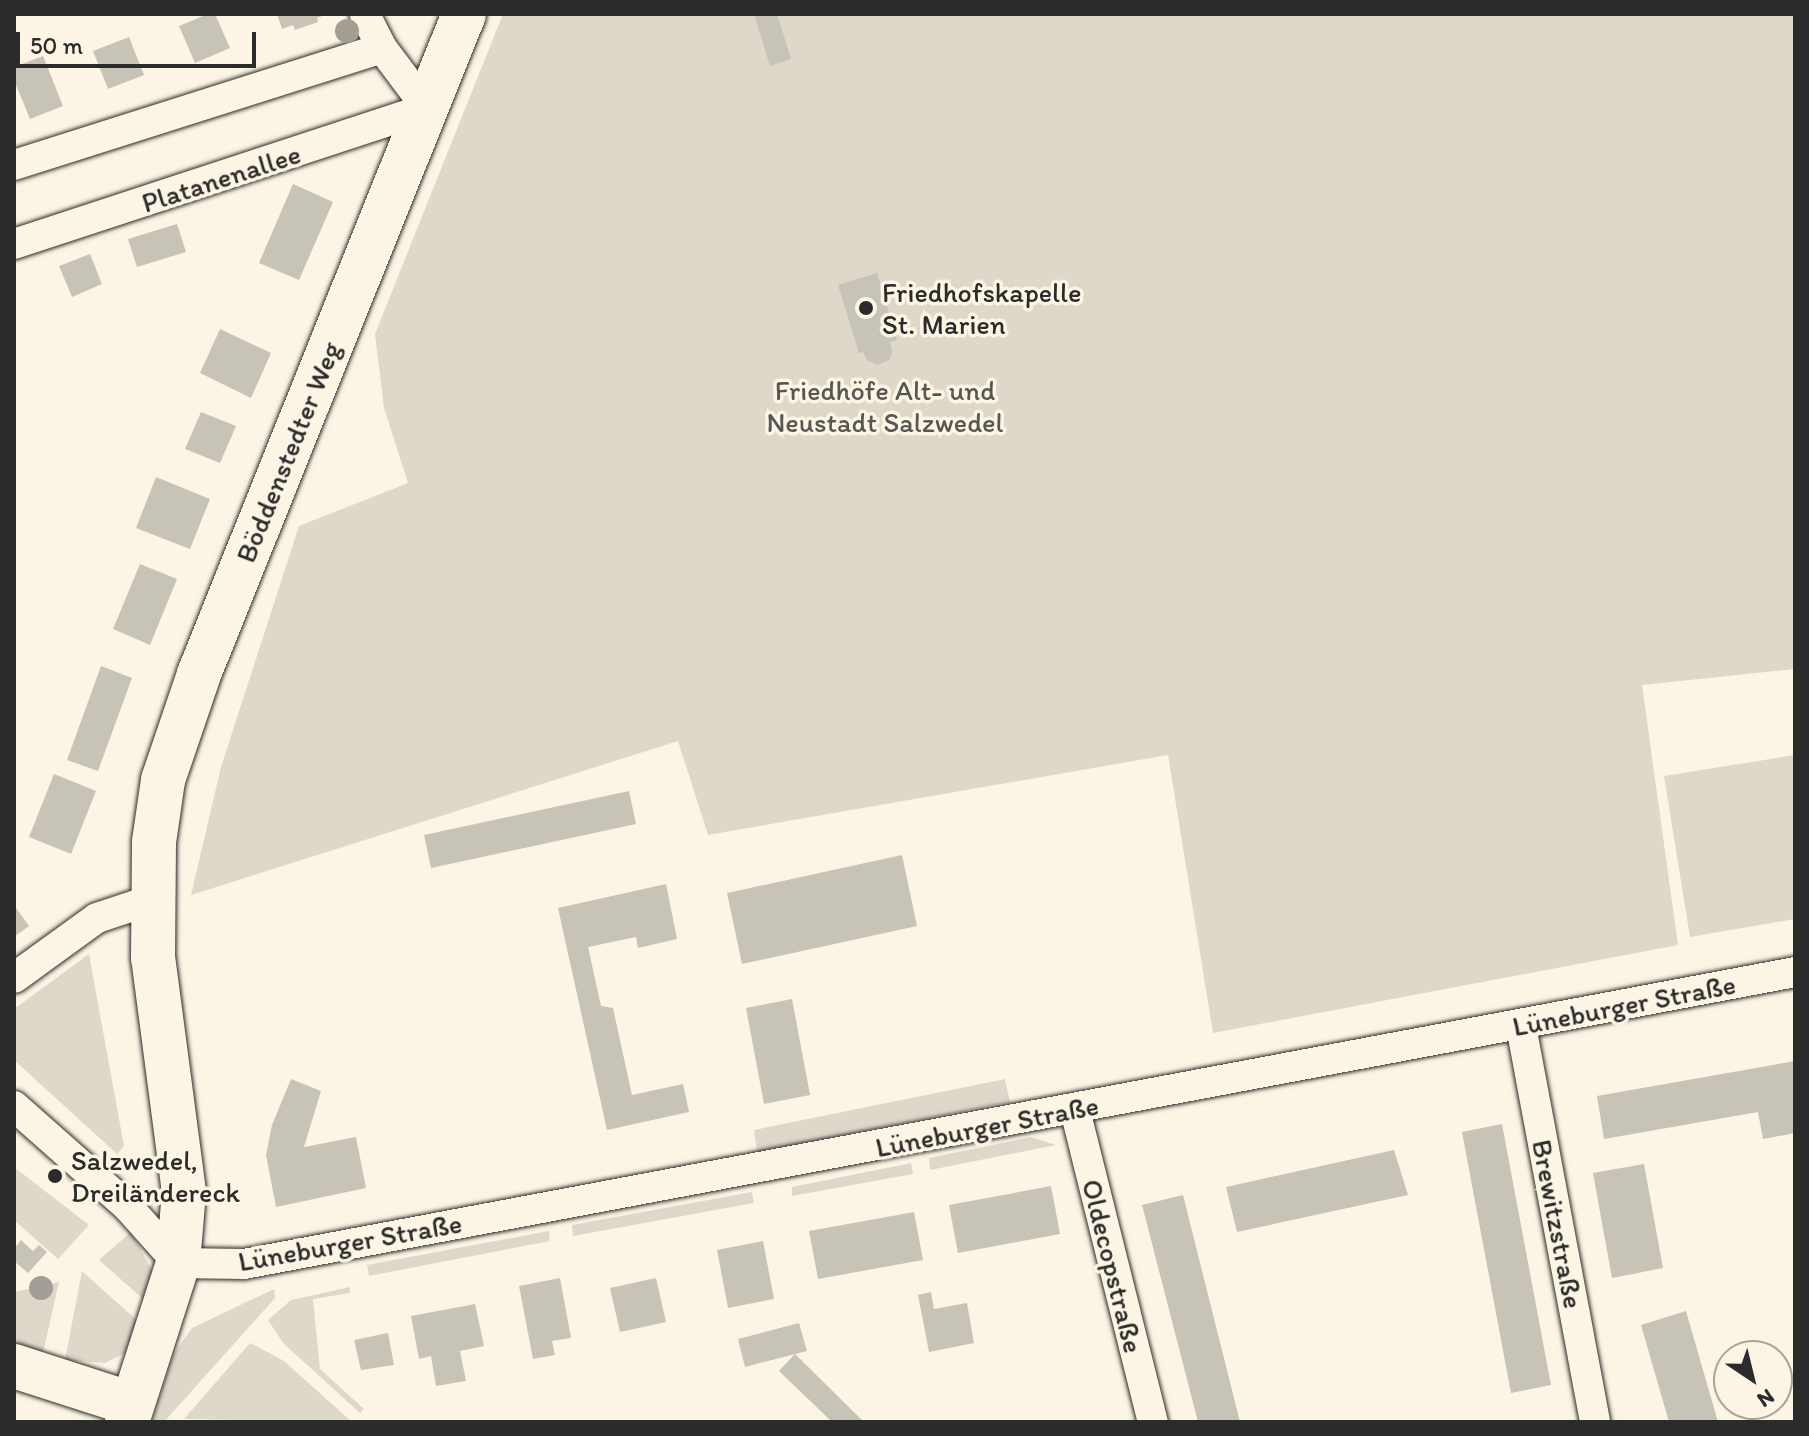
<!DOCTYPE html>
<html>
<head>
<meta charset="utf-8">
<style>
  body { margin:0 }
  #map { position:relative; width:1809px; height:1436px; overflow:hidden; background:#fcf5e5; font-family:Itim,sans-serif }
  div>[style] { position:absolute }
  [style*='--x'] { left:calc(var(--x)*1px); top:calc(var(--y)*1px); width:calc(var(--w)*1px); rotate:calc(var(--a)*1deg) }
  .green>* { inset:0; background:#ded8ca }
  .building>* { inset:0; background:#c8c3b7 }
  .roads { filter:drop-shadow(0 0 2px #2b2b2b) drop-shadow(0 0 2px #2b2b2b) }
  .street>* { height:30px; margin:-15px; padding:0 15px; transform-origin:15px; border-radius:15px; background:#fcf5e5 }
  .secondary>* { height:44px; margin:-22px; padding:0 22px; transform-origin:22px; border-radius:22px; background:#fcf5e5 }
  .trees>* { width:24px; height:24px; margin:-12px; border-radius:50%; background:#a29e95 }
  .dots>* { width:22px; height:22px; translate:-50% -50%; box-sizing:border-box; border:4px solid #fcf5e5; border-radius:50% }
  span { translate:-50% -50%; white-space:nowrap; text-align:center; line-height:1.15; -webkit-text-stroke:7px #fcf5e5; paint-order:stroke }
  .street-label { font-size:28px; color:#2b2b2b }
  .poi-label { font-size:28px; color:#2b2b2b }
  .left { translate:0 -50%; text-align:left }
  .park-label { font-size:28px; color:#585653 }
  .frame { position:absolute; inset:0; border:16px solid #2b2b2b; pointer-events:none }
  .north { position:absolute; left:1713px; top:1340px; width:80px; height:80px; box-sizing:border-box; background:#fcf5e5; border:2px solid #a8a49b; border-radius:50%; rotate:145deg; font-size:22px; font-weight:700; line-height:32px; text-align:center; color:#2b2b2b }
  .north::after { content:''; display:block; margin:auto; width:28px; height:36px; background:#2b2b2b; clip-path:polygon(50% 0,100% 100%,50% 72%,0 100%) }
  .scale { position:absolute; left:16px; top:32px; width:240px; height:36px; box-sizing:border-box; border:4px solid #2b2b2b; border-top:0; padding-left:10px; font-size:24px; line-height:28px; white-space:nowrap; color:#2b2b2b; -webkit-text-stroke:6px #fcf5e5; paint-order:stroke }
</style>
</head>
<body>
<div id="map">
  <div class="green">
    <div style="clip-path:polygon(503px 14px,1795px 14px,1795px 669px,1642px 685px,1678px 945px,1213px 1033px,1168px 755px,708px 835px,678px 741px,191px 895px,221px 767px,299px 526px,408px 483px,384px 408px,375px 334px)"></div>
    <div style="clip-path:polygon(1795px 755px,1795px 919px,1690px 937px,1664px 776px)"></div>
    <div style="clip-path:polygon(89px 954px,124px 1146px,117px 1154px,14px 1060px,14px 1009px)"></div>
    <div style="clip-path:polygon(1005px 1079px,1010px 1102px,757px 1152px,754px 1130px)"></div>
    <div style="clip-path:polygon(1031px 1137px,1056px 1145px,930px 1170px,929px 1158px)"></div>
    <div style="clip-path:polygon(911px 1163px,913px 1174px,792px 1196px,792px 1187px)"></div>
    <div style="clip-path:polygon(14px 1167px,89px 1225px,58px 1259px,14px 1220px)"></div>
    <div style="clip-path:polygon(752px 1192px,754px 1203px,573px 1236px,572px 1225px)"></div>
    <div style="clip-path:polygon(549px 1231px,550px 1241px,369px 1276px,367px 1265px)"></div>
    <div style="clip-path:polygon(131px 1232px,154px 1274px,150px 1305px,99px 1260px)"></div>
    <div style="clip-path:polygon(82px 1271px,141px 1324px,125px 1353px,105px 1363px,65px 1360px)"></div>
    <div style="clip-path:polygon(59px 1282px,43px 1353px,14px 1342px,14px 1292px)"></div>
    <div style="clip-path:polygon(350px 1287px,350px 1293px,313px 1299px,320px 1369px,364px 1409px,360px 1413px,283px 1343px,268px 1320px,291px 1300px)"></div>
    <div style="clip-path:polygon(274px 1289px,275px 1298px,164px 1422px,152px 1422px,173px 1355px,192px 1328px)"></div>
    <div style="clip-path:polygon(250px 1343px,284px 1361px,352px 1422px,184px 1419px)"></div>
  </div>
  <div class="building">
    <div style="clip-path:polygon(208px 14px,215px 14px,230px 48px,195px 63px,179px 26px)"></div>
    <div style="clip-path:polygon(277px 14px,327px 14px,317px 18px,318px 22px,295px 30px,293px 25px,282px 29px)"></div>
    <div style="clip-path:polygon(754px 14px,777px 14px,791px 59px,770px 66px)"></div>
    <div style="clip-path:polygon(129px 37px,144px 75px,108px 89px,93px 51px)"></div>
    <div style="clip-path:polygon(43px 56px,63px 106px,30px 119px,14px 80px,14px 67px)"></div>
    <div style="clip-path:polygon(293px 184px,333px 202px,299px 280px,259px 263px)"></div>
    <div style="clip-path:polygon(177px 224px,186px 252px,137px 267px,128px 239px)"></div>
    <div style="clip-path:polygon(90px 254px,102px 284px,72px 297px,59px 266px)"></div>
    <div style="clip-path:polygon(877px 273px,897px 340px,890px 342px,892px 352px,889px 360px,878px 365px,867px 360px,863px 352px,859px 353px,838px 285px)"></div>
    <div style="clip-path:polygon(220px 329px,271px 353px,251px 398px,200px 373px)"></div>
    <div style="clip-path:polygon(201px 412px,236px 426px,220px 463px,185px 449px)"></div>
    <div style="clip-path:polygon(156px 477px,210px 499px,190px 549px,136px 528px)"></div>
    <div style="clip-path:polygon(140px 564px,177px 579px,150px 645px,113px 629px)"></div>
    <div style="clip-path:polygon(101px 666px,132px 678px,98px 771px,67px 760px)"></div>
    <div style="clip-path:polygon(54px 774px,96px 791px,71px 854px,29px 837px)"></div>
    <div style="clip-path:polygon(629px 791px,636px 824px,431px 868px,424px 835px)"></div>
    <div style="clip-path:polygon(902px 855px,917px 926px,742px 964px,727px 893px)"></div>
    <div style="clip-path:polygon(666px 884px,677px 939px,638px 948px,636px 937px,588px 947px,601px 1006px,613px 1008px,632px 1095px,683px 1084px,689px 1112px,607px 1130px,558px 908px)"></div>
    <div style="clip-path:polygon(14px 905px,29px 926px,14px 937px)"></div>
    <div style="clip-path:polygon(792px 999px,810px 1095px,764px 1104px,746px 1008px)"></div>
    <div style="clip-path:polygon(1795px 1061px,1795px 1133px,1763px 1139px,1758px 1112px,1604px 1139px,1597px 1096px)"></div>
    <div style="clip-path:polygon(291px 1079px,321px 1091px,304px 1147px,356px 1137px,366px 1188px,276px 1207px,266px 1155px,272px 1125px)"></div>
    <div style="clip-path:polygon(1502px 1124px,1551px 1385px,1511px 1393px,1462px 1132px)"></div>
    <div style="clip-path:polygon(1394px 1150px,1408px 1195px,1237px 1232px,1226px 1187px)"></div>
    <div style="clip-path:polygon(1644px 1164px,1663px 1268px,1612px 1278px,1593px 1173px)"></div>
    <div style="clip-path:polygon(1051px 1186px,1060px 1234px,958px 1253px,949px 1205px)"></div>
    <div style="clip-path:polygon(1183px 1195px,1240px 1422px,1198px 1422px,1142px 1205px)"></div>
    <div style="clip-path:polygon(914px 1212px,923px 1260px,818px 1279px,809px 1231px)"></div>
    <div style="clip-path:polygon(21px 1240px,33px 1251px,39px 1245px,47px 1252px,28px 1273px,14px 1261px,14px 1249px)"></div>
    <div style="clip-path:polygon(763px 1241px,774px 1299px,728px 1308px,717px 1250px)"></div>
    <div style="clip-path:polygon(560px 1278px,571px 1338px,552px 1341px,555px 1355px,533px 1359px,519px 1286px)"></div>
    <div style="clip-path:polygon(656px 1278px,666px 1322px,620px 1332px,610px 1288px)"></div>
    <div style="clip-path:polygon(931px 1292px,934px 1309px,967px 1303px,974px 1343px,929px 1352px,918px 1295px)"></div>
    <div style="clip-path:polygon(475px 1304px,484px 1346px,460px 1351px,466px 1381px,436px 1386px,431px 1356px,419px 1359px,411px 1316px)"></div>
    <div style="clip-path:polygon(1686px 1311px,1718px 1422px,1669px 1422px,1641px 1325px)"></div>
    <div style="clip-path:polygon(799px 1323px,807px 1351px,745px 1367px,738px 1339px)"></div>
    <div style="clip-path:polygon(388px 1333px,394px 1365px,361px 1370px,354px 1340px)"></div>
    <div style="clip-path:polygon(795px 1354px,864px 1422px,832px 1422px,779px 1371px)"></div>
  </div>
  <div class="roads">
    <div class="street">
      <div style="--x:14;--y:165;--w:386;--a:-17.6"></div>
      <div style="--x:14;--y:244;--w:435;--a:-18.2"></div>
      <div style="--x:427;--y:108;--w:75;--a:-126.9"></div>
      <div style="--x:382;--y:48;--w:38;--a:-117"></div>
      <div style="--x:14;--y:978;--w:102;--a:-35.9"></div>
      <div style="--x:97;--y:918;--w:57;--a:-18.4"></div>
      <div style="--x:1521;--y:1026;--w:403;--a:79.4"></div>
      <div style="--x:14;--y:1106;--w:152;--a:41.5"></div>
      <div style="--x:128;--y:1207;--w:75;--a:48.2"></div>
      <div style="--x:178;--y:1263;--w:66;--a:0.9"></div>
      <div style="--x:244;--y:1264;--w:1578;--a:-10.66"></div>
      <div style="--x:1075;--y:1110;--w:322;--a:76"></div>
    </div>
    <div class="secondary">
      <div style="--x:14;--y:1366;--w:124;--a:17.9"></div>
      <div style="--x:127;--y:1422;--w:167;--a:-72.2"></div>
      <div style="--x:178;--y:1263;--w:71;--a:-85.2"></div>
      <div style="--x:184;--y:1192;--w:236;--a:-97.5"></div>
      <div style="--x:153;--y:958;--w:116;--a:-89.5"></div>
      <div style="--x:154;--y:842;--w:63;--a:-81.7"></div>
      <div style="--x:163;--y:780;--w:112;--a:-71.2"></div>
      <div style="--x:199;--y:674;--w:711;--a:-68.12"></div>
    </div>
  </div>
  <div class="trees">
    <div style="left:347px;top:31px"></div>
    <div style="left:41px;top:1288px"></div>
  </div>
  <div class="dots">
    <div style="left:866px;top:308px;background:#2b2b2b"></div>
    <div style="left:55px;top:1176px;background:#2b2b2b"></div>
  </div>
  <div class="street-label">
    <span style="left:221px;top:178px;rotate:-18deg">Platanenallee</span>
    <span style="left:288px;top:452px;rotate:-68deg">Böddenstedter Weg</span>
    <span style="left:1624px;top:1005px;rotate:-11deg">Lüneburger Straße</span>
    <span style="left:987px;top:1126px;rotate:-11deg">Lüneburger Straße</span>
    <span style="left:1558px;top:1224px;rotate:79deg">Brewitzstraße</span>
    <span style="left:350px;top:1242px;rotate:-10deg">Lüneburger Straße</span>
    <span style="left:1113px;top:1266px;rotate:76deg">Oldecopstraße</span>
  </div>
  <div class="poi-label">
    <span class="left" style="left:882px;top:308px">Friedhofskapelle<br>St. Marien</span>
    <span class="left" style="left:71px;top:1176px">Salzwedel,<br>Dreiländereck</span>
  </div>
  <div class="park-label">
    <span style="left:885px;top:406px">Friedhöfe Alt- und<br>Neustadt Salzwedel</span>
  </div>
  <div class="frame"></div>
  <div class="north">N</div>
  <div class="scale">50 m</div>
</div>
</body>
</html>
